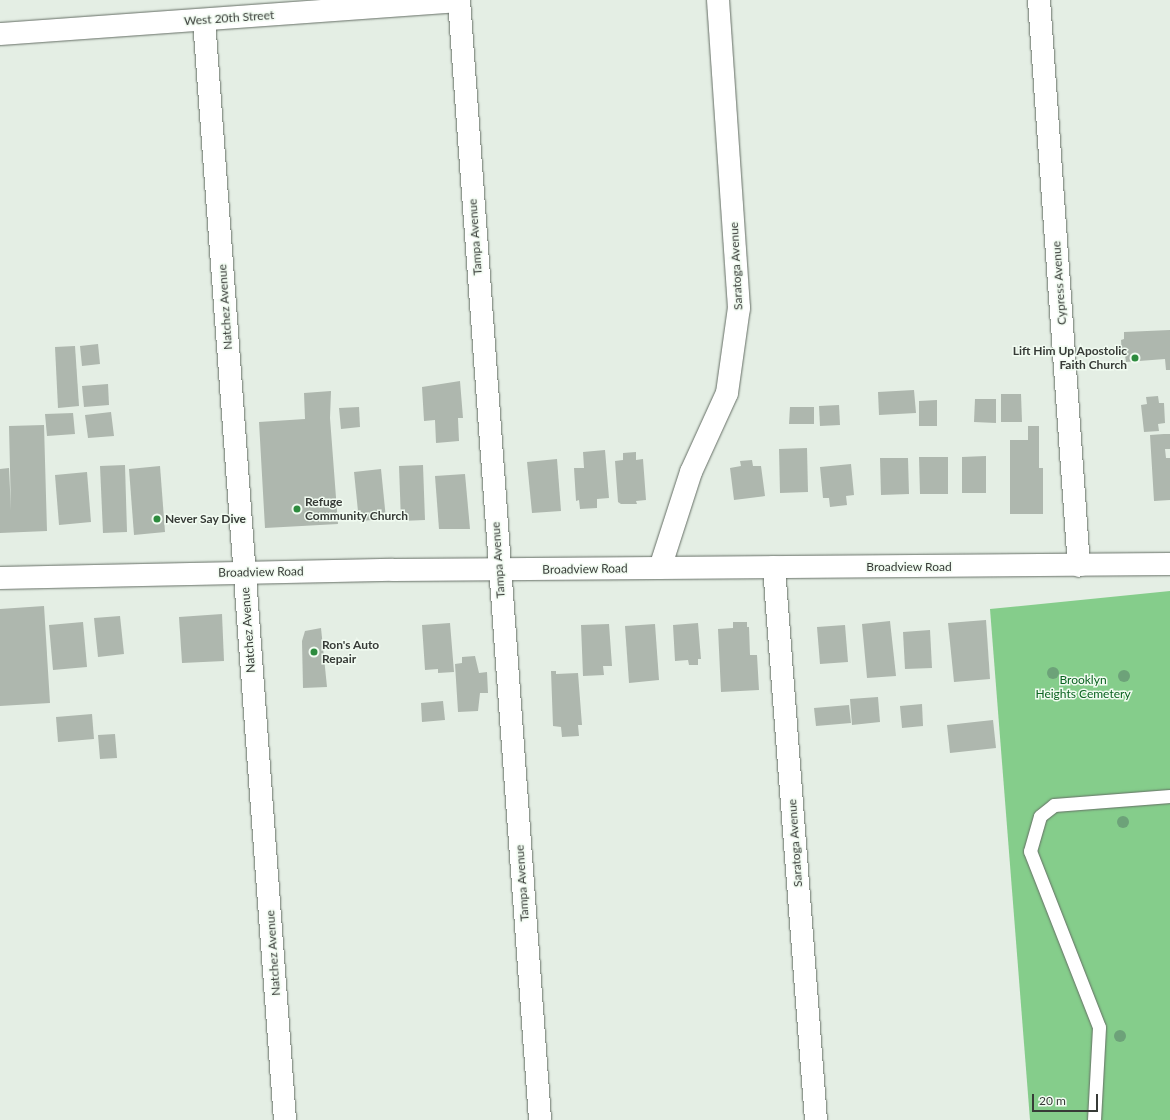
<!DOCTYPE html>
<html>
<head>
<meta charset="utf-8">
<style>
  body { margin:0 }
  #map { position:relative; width:1170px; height:1120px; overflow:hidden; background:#e4eee4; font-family:Lato,sans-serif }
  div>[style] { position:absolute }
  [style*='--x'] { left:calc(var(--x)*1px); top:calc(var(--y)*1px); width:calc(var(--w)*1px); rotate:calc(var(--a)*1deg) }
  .green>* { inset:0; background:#85cd8b }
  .building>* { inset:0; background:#aeb7ae }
  .roads { filter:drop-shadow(0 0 1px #656e65) drop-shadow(0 0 1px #656e65) }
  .service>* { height:13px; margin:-6.5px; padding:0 6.5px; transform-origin:6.5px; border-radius:6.5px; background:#fff }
  .minor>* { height:22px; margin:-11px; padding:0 11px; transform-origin:11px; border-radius:11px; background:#fff }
  .secondary>* { height:22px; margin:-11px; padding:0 11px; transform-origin:11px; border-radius:11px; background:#fff }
  .trees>* { width:12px; height:12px; margin:-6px; border-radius:50%; background:#6da279 }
  .dots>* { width:11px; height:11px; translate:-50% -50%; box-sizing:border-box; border:2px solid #f1fbf1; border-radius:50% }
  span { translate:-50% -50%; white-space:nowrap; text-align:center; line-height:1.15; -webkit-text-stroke:3px #f1fbf1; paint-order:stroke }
  .street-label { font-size:12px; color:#373b37 }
  .poi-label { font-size:12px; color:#373b37; font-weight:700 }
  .right { translate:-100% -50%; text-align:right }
  .left { translate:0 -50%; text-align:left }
  .park-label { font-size:12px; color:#0b6321 }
  .scale { position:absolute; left:1032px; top:1094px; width:66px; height:18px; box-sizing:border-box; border:2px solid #373b37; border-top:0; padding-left:5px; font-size:12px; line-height:14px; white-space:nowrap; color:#373b37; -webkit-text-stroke:3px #f1fbf1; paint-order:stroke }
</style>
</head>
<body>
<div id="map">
  <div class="green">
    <div style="clip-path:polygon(1170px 591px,1170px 1120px,1030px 1120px,990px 609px)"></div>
  </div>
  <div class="building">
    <div style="clip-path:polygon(1170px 330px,1170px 370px,1166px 370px,1165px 359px,1126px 362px,1125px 355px,1122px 356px,1121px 340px,1124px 339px,1124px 332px)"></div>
    <div style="clip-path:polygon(98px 344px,100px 364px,82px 366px,80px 346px)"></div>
    <div style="clip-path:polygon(75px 346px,79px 406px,58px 408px,55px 347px)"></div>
    <div style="clip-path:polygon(460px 381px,463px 418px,458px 418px,459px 441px,436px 443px,435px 420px,424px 421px,422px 387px)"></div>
    <div style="clip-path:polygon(108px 384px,109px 405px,84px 407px,82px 386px)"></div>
    <div style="clip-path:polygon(914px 390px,916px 413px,879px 415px,878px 392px)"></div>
    <div style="clip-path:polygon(331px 391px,330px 418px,338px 524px,265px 528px,259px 422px,305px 419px,304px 393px)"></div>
    <div style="clip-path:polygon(1001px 394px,1021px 394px,1022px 422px,1001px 422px)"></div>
    <div style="clip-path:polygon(1158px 396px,1159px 403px,1164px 403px,1165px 423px,1158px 424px,1159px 431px,1144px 432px,1141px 405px,1147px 404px,1146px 397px)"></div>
    <div style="clip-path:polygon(975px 399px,996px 399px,996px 423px,974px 422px)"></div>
    <div style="clip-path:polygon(937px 400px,937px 426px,919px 426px,919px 401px)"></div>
    <div style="clip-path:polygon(839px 405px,840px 425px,820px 426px,819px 406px)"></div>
    <div style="clip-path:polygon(359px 407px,360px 427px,341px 429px,339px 408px)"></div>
    <div style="clip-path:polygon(790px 407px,814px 407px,814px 424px,789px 424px)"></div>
    <div style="clip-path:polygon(111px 412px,114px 436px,88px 438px,85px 415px)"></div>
    <div style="clip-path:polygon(73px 413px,75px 434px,47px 436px,45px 414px)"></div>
    <div style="clip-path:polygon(44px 425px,47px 531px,0 533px,0 469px,9px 468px,11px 511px,9px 426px)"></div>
    <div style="clip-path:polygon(1028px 426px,1039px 426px,1039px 468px,1043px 468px,1043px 514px,1010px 514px,1010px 440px,1028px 440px)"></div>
    <div style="clip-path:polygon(1164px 434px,1170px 434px,1170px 449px,1165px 449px,1166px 458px,1170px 458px,1170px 500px,1154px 501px,1150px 435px)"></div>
    <div style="clip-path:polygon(807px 448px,808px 492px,780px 493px,779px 449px)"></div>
    <div style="clip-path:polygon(605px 450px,609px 498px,597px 499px,597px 508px,580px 509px,579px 500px,576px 501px,574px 468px,584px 468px,583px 452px)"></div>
    <div style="clip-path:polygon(636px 452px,636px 460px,643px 459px,646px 500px,636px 501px,637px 504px,621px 504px,618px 502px,615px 461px,623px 460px,623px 453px)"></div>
    <div style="clip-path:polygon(986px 456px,986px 493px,962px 493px,962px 457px)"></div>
    <div style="clip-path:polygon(919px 457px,948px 457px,948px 494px,920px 494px)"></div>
    <div style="clip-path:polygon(880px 458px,908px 458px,909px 494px,881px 495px)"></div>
    <div style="clip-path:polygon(557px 459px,561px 511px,532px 513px,527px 462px)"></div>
    <div style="clip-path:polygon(752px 460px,753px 466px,761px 466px,765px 496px,734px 500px,730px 468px,741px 466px,740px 461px)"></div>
    <div style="clip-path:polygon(851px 464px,854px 495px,846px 496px,847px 505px,830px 507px,829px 498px,823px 498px,820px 467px)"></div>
    <div style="clip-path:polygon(125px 465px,127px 532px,103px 533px,100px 466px)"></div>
    <div style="clip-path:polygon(423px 465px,425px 520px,401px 521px,399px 466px)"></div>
    <div style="clip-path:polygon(160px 466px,165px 532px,134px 535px,129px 469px)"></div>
    <div style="clip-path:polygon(381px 469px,386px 519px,359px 521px,354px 472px)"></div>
    <div style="clip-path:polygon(87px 472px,91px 522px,59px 525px,55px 475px)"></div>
    <div style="clip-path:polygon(465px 474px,470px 529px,439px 529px,435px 476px)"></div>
    <div style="clip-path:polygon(44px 606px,50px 703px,0 706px,0 609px)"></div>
    <div style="clip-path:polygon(222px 614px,224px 661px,182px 663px,179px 617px)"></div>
    <div style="clip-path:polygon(120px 616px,124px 654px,98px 657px,94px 618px)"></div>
    <div style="clip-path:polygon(986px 620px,990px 679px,954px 682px,948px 623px)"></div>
    <div style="clip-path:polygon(890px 621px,896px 676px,867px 678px,862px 624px)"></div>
    <div style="clip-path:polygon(83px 622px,87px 667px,53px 670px,49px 625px)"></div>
    <div style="clip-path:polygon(733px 622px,747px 622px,747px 627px,749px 627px,750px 655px,757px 655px,759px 690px,721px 692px,718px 629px,733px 628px)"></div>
    <div style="clip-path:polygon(450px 623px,454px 672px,438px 673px,438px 669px,425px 670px,422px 625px)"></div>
    <div style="clip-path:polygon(698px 623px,701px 659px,698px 659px,698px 665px,689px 665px,688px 660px,675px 661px,673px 625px)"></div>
    <div style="clip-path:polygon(609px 624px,612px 666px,603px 666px,604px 675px,583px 676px,581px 625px)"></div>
    <div style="clip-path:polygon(655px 624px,659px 680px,629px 683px,625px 626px)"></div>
    <div style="clip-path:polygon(845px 625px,848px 662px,820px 664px,817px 627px)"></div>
    <div style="clip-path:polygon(321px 628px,327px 687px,303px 688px,302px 641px,305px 631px)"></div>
    <div style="clip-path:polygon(930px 630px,932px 668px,905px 669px,903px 632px)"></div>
    <div style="clip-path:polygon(475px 656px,479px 673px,487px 672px,488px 693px,480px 693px,478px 711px,458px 712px,455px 664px,462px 663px,462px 657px)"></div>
    <div style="clip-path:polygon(551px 671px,556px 671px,556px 674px,578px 673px,582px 725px,578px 725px,579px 736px,562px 737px,561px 727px,553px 726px)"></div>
    <div style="clip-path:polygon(878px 697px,880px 722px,852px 725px,850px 699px)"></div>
    <div style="clip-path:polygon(443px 701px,445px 720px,422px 722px,421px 703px)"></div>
    <div style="clip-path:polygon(922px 704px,923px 726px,902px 728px,900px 706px)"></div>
    <div style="clip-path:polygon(849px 705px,851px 723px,816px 726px,814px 708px)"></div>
    <div style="clip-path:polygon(92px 714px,94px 739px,58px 742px,56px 717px)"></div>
    <div style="clip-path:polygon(993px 720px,996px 748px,950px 753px,947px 725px)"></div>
    <div style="clip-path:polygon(115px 734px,117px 758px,100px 759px,98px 735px)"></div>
  </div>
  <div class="roads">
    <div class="service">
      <div style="--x:1094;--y:1120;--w:93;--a:-86.9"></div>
      <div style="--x:1099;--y:1027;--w:189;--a:-111.4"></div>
      <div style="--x:1030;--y:851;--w:36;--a:-74"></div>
      <div style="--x:1040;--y:816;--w:18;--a:-38"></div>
      <div style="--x:1054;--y:805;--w:116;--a:-4.4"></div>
    </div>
    <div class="minor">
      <div style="--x:459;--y:0;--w:1123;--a:85.86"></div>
      <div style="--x:1039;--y:0;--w:567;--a:85.96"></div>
      <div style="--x:204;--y:20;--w:1103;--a:85.79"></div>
      <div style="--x:0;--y:34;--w:460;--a:-4.1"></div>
      <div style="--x:774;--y:567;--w:555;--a:85.66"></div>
      <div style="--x:660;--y:568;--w:101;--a:-72.1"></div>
      <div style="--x:691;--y:472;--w:87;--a:-65.5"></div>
      <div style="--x:727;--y:393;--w:86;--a:-82"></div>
      <div style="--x:739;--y:308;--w:309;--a:-93.9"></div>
    </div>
    <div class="secondary">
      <div style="--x:0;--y:578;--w:393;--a:-1.2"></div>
      <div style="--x:393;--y:570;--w:777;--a:-0.44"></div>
    </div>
  </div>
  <div class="trees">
    <div style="left:1053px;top:673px"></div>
    <div style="left:1124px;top:676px"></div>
    <div style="left:1123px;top:822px"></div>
    <div style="left:1120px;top:1036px"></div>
  </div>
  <div class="dots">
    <div style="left:1135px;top:358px;background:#2d8b3e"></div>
    <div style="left:297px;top:509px;background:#2d8b3e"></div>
    <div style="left:157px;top:519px;background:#2d8b3e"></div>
    <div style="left:314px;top:652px;background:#2d8b3e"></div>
  </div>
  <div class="street-label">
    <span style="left:229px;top:18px;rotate:-4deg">West 20th Street</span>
    <span style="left:475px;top:237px;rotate:-94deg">Tampa Avenue</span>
    <span style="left:736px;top:266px;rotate:-93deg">Saratoga Avenue</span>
    <span style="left:1059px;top:283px;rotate:-94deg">Cypress Avenue</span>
    <span style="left:225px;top:307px;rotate:-94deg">Natchez Avenue</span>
    <span style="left:498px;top:560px;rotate:-94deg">Tampa Avenue</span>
    <span style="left:909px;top:567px">Broadview Road</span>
    <span style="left:585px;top:569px;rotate:-1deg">Broadview Road</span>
    <span style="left:261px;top:572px;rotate:-1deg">Broadview Road</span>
    <span style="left:248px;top:630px;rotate:-94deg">Natchez Avenue</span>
    <span style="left:795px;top:843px;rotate:-94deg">Saratoga Avenue</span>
    <span style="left:522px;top:883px;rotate:-94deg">Tampa Avenue</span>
    <span style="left:273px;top:953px;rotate:-94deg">Natchez Avenue</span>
  </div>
  <div class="poi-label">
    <span class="right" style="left:1127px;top:358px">Lift Him Up Apostolic<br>Faith Church</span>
    <span class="left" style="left:305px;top:509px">Refuge<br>Community Church</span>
    <span class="left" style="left:165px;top:519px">Never Say Dive</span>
    <span class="left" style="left:322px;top:652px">Ron's Auto<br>Repair</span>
  </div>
  <div class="park-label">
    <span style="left:1083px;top:687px">Brooklyn<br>Heights Cemetery</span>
  </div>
  <div class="scale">20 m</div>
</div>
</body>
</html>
